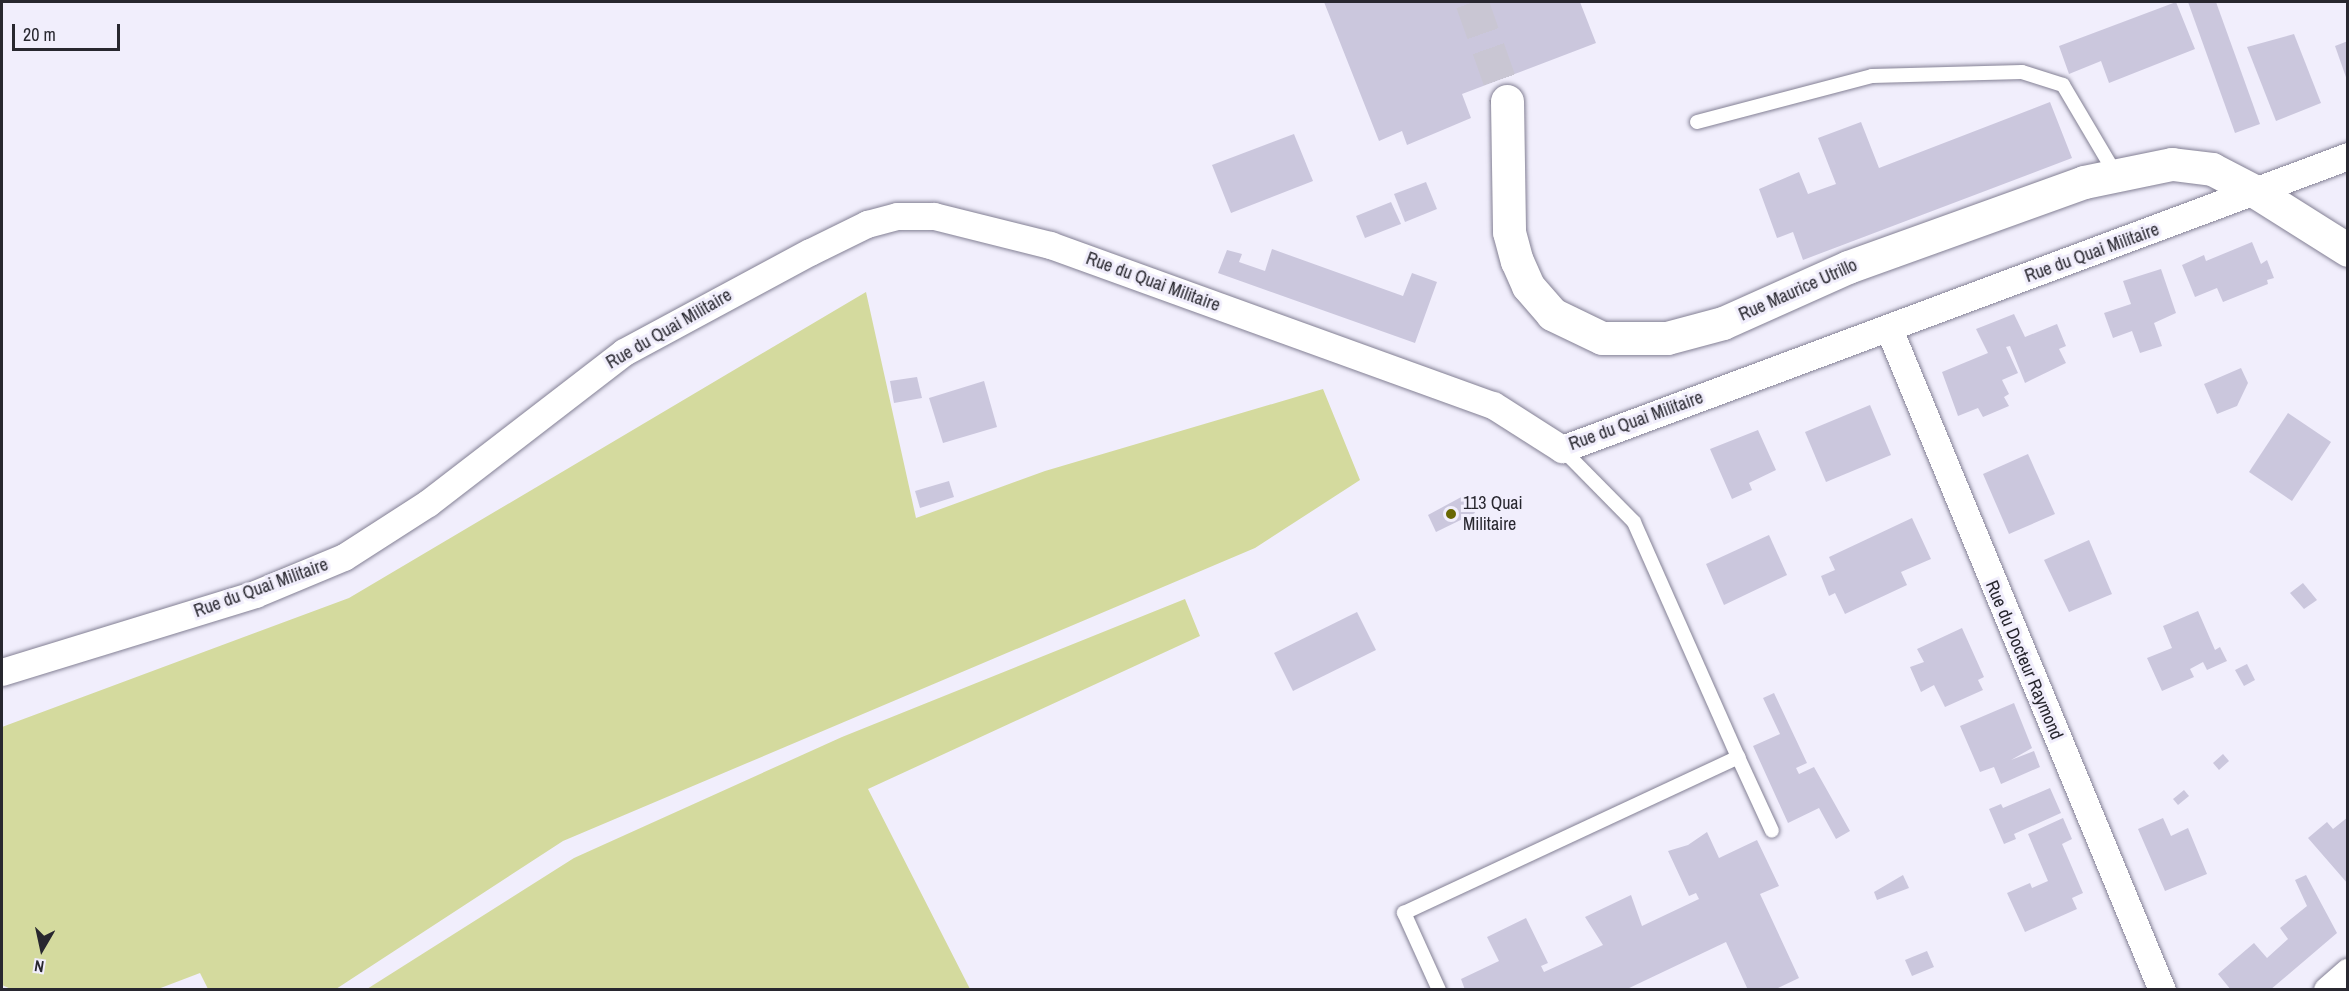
<!DOCTYPE html>
<html>
<head>
<meta charset="utf-8">
<style>
  body { margin:0 }
  #map { position:relative; width:2349px; height:991px; overflow:hidden; background:#f1eefc; font-family:"Archivo Narrow",sans-serif }
  div>[style] { position:absolute }
  [style*='--x'] { left:calc(var(--x)*1px); top:calc(var(--y)*1px); width:calc(var(--w)*1px); rotate:calc(var(--a)*1deg) }
  .green>* { inset:0; background:#d4da9e }
  .building>* { inset:0; background:#cbc7dd }
  .tertiary-tunnel>* { height:33px; margin-top:-16.5px; transform-origin:0; background:repeating-linear-gradient(90deg,#c9c6d3 0 33px,transparent 0 49px) }
  .roads { filter:drop-shadow(0 0 2px #838094) drop-shadow(0 0 2px #838094) }
  .service>* { height:14px; margin:-7px; padding:0 7px; transform-origin:7px; border-radius:7px; background:#fff }
  .minor>* { height:27px; margin:-13.5px; padding:0 13.5px; transform-origin:13.5px; border-radius:13.5px; background:#fff }
  .tertiary>* { height:33px; margin:-16.5px; padding:0 16.5px; transform-origin:16.5px; border-radius:16.5px; background:#fff }
  .dots>* { width:16px; height:16px; translate:-50% -50%; box-sizing:border-box; border:3px solid #f1eefc; border-radius:50% }
  span { translate:-50% -50%; white-space:nowrap; text-align:center; line-height:1.15; -webkit-text-stroke:6px #f1eefc; paint-order:stroke }
  .street-label { font-size:18px; color:#28272f }
  .poi-label { font-size:18px; color:#28272f }
  .left { translate:0 -50%; text-align:left }
  .frame { position:absolute; inset:0; border:3px solid #28272f; pointer-events:none }
  .north { position:absolute; left:12px; top:919px; width:60px; height:60px; -webkit-text-stroke:4px #f1eefc; paint-order:stroke; rotate:189deg; font-size:16px; font-weight:700; line-height:24px; text-align:center; color:#28272f }
  .north::after { content:''; display:block; margin:auto; width:21px; height:27px; background:#28272f; clip-path:polygon(50% 0,100% 100%,50% 72%,0 100%) }
  .scale { position:absolute; left:12px; top:24px; width:108px; height:27px; box-sizing:border-box; border:3px solid #28272f; border-top:0; padding-left:8px; font-size:18px; line-height:21px; white-space:nowrap; color:#28272f; -webkit-text-stroke:4px #f1eefc; paint-order:stroke }
</style>
</head>
<body>
<div id="map">
  <div class="green">
    <div style="clip-path:polygon(866px 292px,916px 518px,1045px 471px,1323px 389px,1360px 480px,1255px 548px,563px 841px,336px 989px,208px 989px,200px 973px,158px 989px,13px 990px,2px 985px,2px 727px,349px 598px)"></div>
    <div style="clip-path:polygon(1185px 599px,1200px 636px,868px 789px,970px 989px,367px 989px,574px 858px,842px 737px)"></div>
  </div>
  <div class="building">
    <div style="clip-path:polygon(1324px 2px,1580px 2px,1596px 43px,1462px 94px,1471px 118px,1407px 145px,1402px 131px,1379px 141px)"></div>
    <div style="clip-path:polygon(2176px 2px,2195px 49px,2109px 83px,2101px 61px,2069px 74px,2059px 46px)"></div>
    <div style="clip-path:polygon(2188px 2px,2216px 2px,2260px 124px,2235px 133px)"></div>
    <div style="clip-path:polygon(2294px 34px,2321px 103px,2276px 121px,2247px 47px)"></div>
    <div style="clip-path:polygon(2348px 41px,2348px 80px,2347px 80px,2335px 46px)"></div>
    <div style="clip-path:polygon(2050px 102px,2072px 158px,1803px 260px,1793px 232px,1777px 238px,1759px 189px,1799px 172px,1808px 194px,1836px 184px,1818px 138px,1861px 122px,1879px 168px)"></div>
    <div style="clip-path:polygon(1294px 134px,1313px 181px,1231px 213px,1212px 165px)"></div>
    <div style="clip-path:polygon(1426px 182px,1437px 209px,1405px 222px,1394px 194px)"></div>
    <div style="clip-path:polygon(1391px 202px,1401px 224px,1365px 238px,1356px 216px)"></div>
    <div style="clip-path:polygon(2252px 242px,2261px 264px,2267px 260px,2274px 278px,2267px 280px,2268px 284px,2223px 302px,2217px 288px,2195px 297px,2182px 265px,2204px 255px,2206px 261px)"></div>
    <div style="clip-path:polygon(1272px 249px,1403px 296px,1412px 273px,1437px 282px,1415px 343px,1218px 273px,1227px 250px,1242px 254px,1239px 262px,1265px 271px)"></div>
    <div style="clip-path:polygon(2161px 269px,2176px 313px,2154px 323px,2162px 346px,2140px 353px,2132px 331px,2113px 338px,2104px 313px,2131px 304px,2123px 281px)"></div>
    <div style="clip-path:polygon(2014px 314px,2025px 337px,2057px 324px,2066px 346px,2059px 349px,2066px 363px,2025px 383px,2010px 346px,2006px 347px,2018px 373px,2002px 380px,2009px 394px,2004px 397px,2009px 406px,1983px 417px,1978px 408px,1958px 416px,1942px 372px,1988px 353px,1976px 329px)"></div>
    <div style="clip-path:polygon(2241px 368px,2248px 383px,2237px 406px,2217px 414px,2204px 384px)"></div>
    <div style="clip-path:polygon(917px 377px,922px 398px,894px 403px,890px 381px)"></div>
    <div style="clip-path:polygon(984px 381px,997px 427px,943px 443px,929px 398px)"></div>
    <div style="clip-path:polygon(1870px 405px,1891px 455px,1826px 482px,1805px 432px)"></div>
    <div style="clip-path:polygon(2288px 413px,2331px 442px,2292px 501px,2249px 472px)"></div>
    <div style="clip-path:polygon(1758px 430px,1776px 470px,1749px 483px,1752px 490px,1732px 499px,1710px 449px)"></div>
    <div style="clip-path:polygon(2028px 454px,2055px 514px,2009px 534px,1983px 474px)"></div>
    <div style="clip-path:polygon(949px 481px,954px 497px,920px 508px,915px 491px)"></div>
    <div style="clip-path:polygon(1465px 495px,1475px 513px,1436px 532px,1428px 515px)"></div>
    <div style="clip-path:polygon(1912px 518px,1931px 559px,1901px 572px,1907px 585px,1845px 614px,1835px 593px,1829px 596px,1821px 576px,1835px 570px,1829px 557px)"></div>
    <div style="clip-path:polygon(1769px 535px,1787px 575px,1724px 605px,1706px 564px)"></div>
    <div style="clip-path:polygon(2089px 540px,2112px 594px,2069px 612px,2044px 560px)"></div>
    <div style="clip-path:polygon(2303px 583px,2317px 600px,2304px 609px,2290px 593px)"></div>
    <div style="clip-path:polygon(2198px 611px,2215px 650px,2220px 647px,2227px 661px,2207px 670px,2203px 662px,2190px 669px,2194px 677px,2162px 691px,2147px 658px,2172px 648px,2163px 626px)"></div>
    <div style="clip-path:polygon(1357px 612px,1376px 650px,1293px 691px,1274px 653px)"></div>
    <div style="clip-path:polygon(1962px 628px,1984px 677px,1978px 680px,1983px 690px,1945px 707px,1934px 685px,1921px 692px,1910px 667px,1924px 662px,1917px 649px)"></div>
    <div style="clip-path:polygon(2247px 664px,2255px 680px,2244px 686px,2235px 670px)"></div>
    <div style="clip-path:polygon(1774px 693px,1807px 763px,1796px 768px,1799px 774px,1814px 767px,1850px 831px,1836px 839px,1819px 808px,1788px 823px,1753px 746px,1780px 734px,1763px 698px)"></div>
    <div style="clip-path:polygon(2014px 703px,2032px 748px,2011px 760px,2034px 751px,2040px 767px,2001px 784px,1994px 767px,1980px 772px,1960px 726px)"></div>
    <div style="clip-path:polygon(2223px 754px,2229px 761px,2219px 770px,2213px 763px)"></div>
    <div style="clip-path:polygon(2050px 788px,2061px 813px,2014px 834px,2016px 839px,2004px 844px,1989px 809px,2001px 804px,2003px 808px)"></div>
    <div style="clip-path:polygon(2184px 790px,2189px 796px,2178px 805px,2173px 799px)"></div>
    <div style="clip-path:polygon(2348px 817px,2348px 884px,2308px 838px,2327px 822px,2333px 829px)"></div>
    <div style="clip-path:polygon(2063px 818px,2072px 839px,2062px 844px,2083px 893px,2072px 898px,2077px 909px,2025px 932px,2007px 893px,2030px 883px,2032px 888px,2048px 881px,2028px 834px)"></div>
    <div style="clip-path:polygon(2163px 818px,2171px 836px,2188px 828px,2207px 874px,2165px 891px,2138px 829px)"></div>
    <div style="clip-path:polygon(1707px 832px,1719px 858px,1757px 840px,1779px 886px,1760px 894px,1799px 978px,1774px 990px,1748px 990px,1726px 942px,1625px 990px,1465px 990px,1461px 979px,1499px 961px,1487px 937px,1526px 918px,1548px 963px,1541px 966px,1544px 972px,1603px 945px,1585px 917px,1631px 895px,1642px 926px,1699px 899px,1696px 893px,1689px 896px,1668px 851px,1688px 845px)"></div>
    <div style="clip-path:polygon(1903px 875px,1909px 888px,1877px 900px,1874px 892px)"></div>
    <div style="clip-path:polygon(2306px 875px,2337px 933px,2270px 990px,2231px 990px,2218px 974px,2254px 943px,2267px 958px,2288px 939px,2280px 928px,2307px 906px,2295px 880px)"></div>
    <div style="clip-path:polygon(1927px 951px,1934px 967px,1912px 976px,1905px 960px)"></div>
  </div>
  <div class="tertiary-tunnel">
    <div style="--x:1472;--y:2;--w:105;--a:70.5"></div>
  </div>
  <div class="roads">
    <div class="service">
      <div style="--x:1697;--y:122;--w:181;--a:-14.7"></div>
      <div style="--x:1872;--y:76;--w:150;--a:-1.5"></div>
      <div style="--x:2022;--y:72;--w:43;--a:17.6"></div>
      <div style="--x:2063;--y:85;--w:102;--a:59.4"></div>
      <div style="--x:1738;--y:757;--w:81;--a:65.3"></div>
      <div style="--x:1439;--y:990;--w:85;--a:-114.4"></div>
      <div style="--x:1404;--y:913;--w:369;--a:-25"></div>
      <div style="--x:1738;--y:757;--w:257;--a:-113.9"></div>
      <div style="--x:1634;--y:522;--w:103;--a:-134.6"></div>
    </div>
    <div class="minor">
      <div style="--x:1889;--y:329;--w:715;--a:67.56"></div>
      <div style="--x:2;--y:672;--w:265;--a:-17.1"></div>
      <div style="--x:255;--y:594;--w:96;--a:-22.6"></div>
      <div style="--x:344;--y:557;--w:100;--a:-32.7"></div>
      <div style="--x:428;--y:503;--w:247;--a:-37.6"></div>
      <div style="--x:624;--y:352;--w:211;--a:-28.3"></div>
      <div style="--x:810;--y:252;--w:64;--a:-26.2"></div>
      <div style="--x:867;--y:224;--w:31;--a:-15"></div>
      <div style="--x:897;--y:216;--w:37;--a:0"></div>
      <div style="--x:934;--y:216;--w:120;--a:14"></div>
      <div style="--x:1050;--y:245;--w:471;--a:19.9"></div>
      <div style="--x:1493;--y:405;--w:82;--a:32.5"></div>
      <div style="--x:1562;--y:449;--w:839;--a:-20.44"></div>
      <div style="--x:2327;--y:990;--w:28;--a:-41"></div>
    </div>
    <div class="tertiary">
      <div style="--x:1507;--y:101;--w:131;--a:89.1"></div>
      <div style="--x:1509;--y:232;--w:30;--a:75"></div>
      <div style="--x:1517;--y:261;--w:27;--a:66"></div>
      <div style="--x:1528;--y:286;--w:37;--a:49"></div>
      <div style="--x:1552;--y:314;--w:55;--a:25.6"></div>
      <div style="--x:1602;--y:338;--w:65;--a:0"></div>
      <div style="--x:1667;--y:338;--w:58;--a:-15"></div>
      <div style="--x:1723;--y:323;--w:137;--a:-24.1"></div>
      <div style="--x:1848;--y:267;--w:251;--a:-19.8"></div>
      <div style="--x:2084;--y:182;--w:90;--a:-11.6"></div>
      <div style="--x:2172;--y:164;--w:40;--a:7.1"></div>
      <div style="--x:2212;--y:169;--w:50;--a:27.6"></div>
      <div style="--x:2256;--y:192;--w:109;--a:32.2"></div>
    </div>
  </div>
  <div class="dots">
    <div style="left:1451px;top:514px;background:#696803"></div>
  </div>
  <div class="street-label">
    <span style="left:2092px;top:253px;rotate:-20deg">Rue du Quai Militaire</span>
    <span style="left:1153px;top:282px;rotate:20deg">Rue du Quai Militaire</span>
    <span style="left:1798px;top:290px;rotate:-24deg">Rue Maurice Utrillo</span>
    <span style="left:669px;top:329px;rotate:-30deg">Rue du Quai Militaire</span>
    <span style="left:1636px;top:421px;rotate:-20deg">Rue du Quai Militaire</span>
    <span style="left:261px;top:588px;rotate:-20deg">Rue du Quai Militaire</span>
    <span style="left:2024px;top:660px;rotate:67deg">Rue du Docteur Raymond</span>
  </div>
  <div class="poi-label">
    <span class="left" style="left:1463px;top:514px">113 Quai<br>Militaire</span>
  </div>
  <div class="frame"></div>
  <div class="north">N</div>
  <div class="scale">20 m</div>
</div>
</body>
</html>
